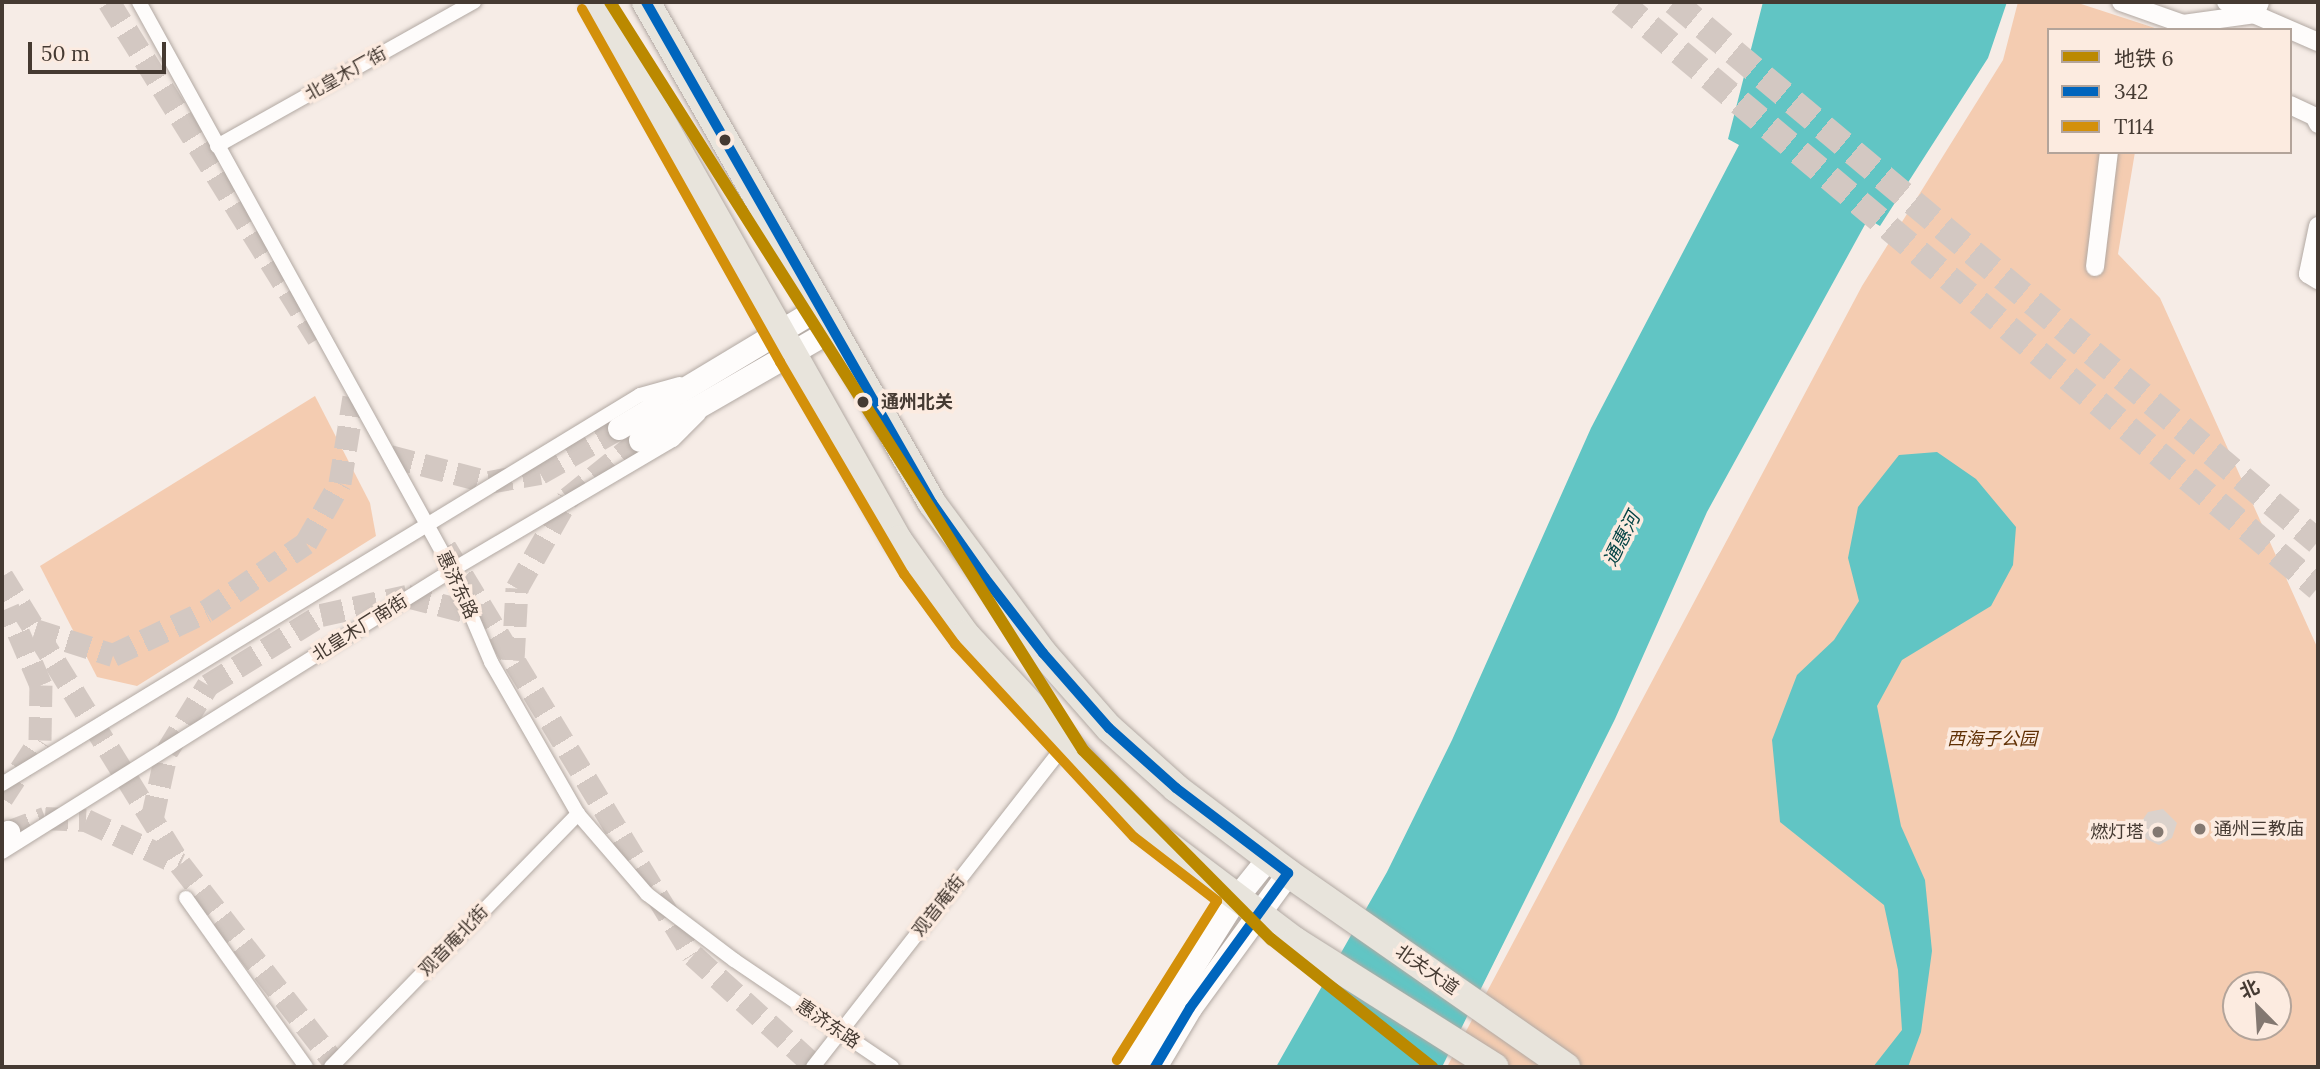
<!DOCTYPE html>
<html>
<head>
<meta charset="utf-8">
<style>
  body { margin:0 }
  #map { position:relative; width:2320px; height:1069px; overflow:hidden; background:#f6ece6; font-family:Lora,"Noto Sans SC",serif }
  div>[style] { position:absolute }
  [style*='--x'] { left:calc(var(--x)*1px); top:calc(var(--y)*1px); width:calc(var(--w)*1px); rotate:calc(var(--a)*1deg) }
  .green>* { inset:0; background:#f4ccb1 }
  .water>* { inset:0; background:#61c5c4 }
  .building>* { inset:0; background:#dbd2cc }
  .tertiary-tunnel>* { height:23px; margin-top:-11.5px; transform-origin:0; background:repeating-linear-gradient(90deg,#d3c8c2 0 23px,transparent 0 34px) }
  .secondary-tunnel>* { height:26px; margin-top:-13px; transform-origin:0; background:repeating-linear-gradient(90deg,#d3c8c2 0 26px,transparent 0 39px) }
  .roads { filter:drop-shadow(0 0 2px #b2a9a3) drop-shadow(0 0 2px #b2a9a3) }
  .pedestrian>* { height:14px; margin:-7px; padding:0 7px; transform-origin:7px; border-radius:7px; background:#fefcfb }
  .minor>* { height:18px; margin:-9px; padding:0 9px; transform-origin:9px; border-radius:9px; background:#fefcfb }
  .tertiary>* { height:23px; margin:-11.5px; padding:0 11.5px; transform-origin:11.5px; border-radius:11.5px; background:#fefcfb }
  .primary>* { height:28px; margin:-14px; padding:0 14px; transform-origin:14px; border-radius:14px; background:#e8e4dc }
  .bus-1>* { height:10px; margin:-5px; padding:0 5px; transform-origin:5px; border-radius:5px; background:#0065bd }
  .bus-2>* { height:10px; margin:-5px; padding:0 5px; transform-origin:5px; border-radius:5px; background:#d3900a }
  .metro-1>* { height:12px; margin:-6px; padding:0 6px; transform-origin:6px; border-radius:6px; background:#bb8900 }
  .dots>* { width:19px; height:19px; translate:-50% -50%; box-sizing:border-box; border:4px solid #fcebe0; border-radius:50% }
  span { translate:-50% -50%; white-space:nowrap; text-align:center; line-height:1.15; -webkit-text-stroke:7px #fcebe0; paint-order:stroke }
  .street-label { font-size:18px; color:#453a32 }
  .stop-label { font-size:18px; color:#453a32; font-weight:700 }
  .left { translate:0 -50%; text-align:left }
  .park-label { font-size:18px; color:#603004; font-style:italic }
  .poi-label { font-size:18px; color:#453a32 }
  .right { translate:-100% -50%; text-align:right }
  .water-label { font-size:19px; color:#044344; font-style:italic }
  .frame { position:absolute; inset:0; border:4px solid #453a32; pointer-events:none }
  .legend { position:absolute; left:2047px; top:28px; width:245px; height:126px; box-sizing:border-box; background:#fcebe0; border:2px solid #b3a49a; margin:0; padding:9px 12px; list-style:none; font-size:21px; color:#453a32 }
  .legend li { display:flex; align-items:center; gap:14px; height:35px }
  .legend b { width:35px; border:2px solid #b3a49a }
  .north { position:absolute; left:2222px; top:971px; width:70px; height:70px; box-sizing:border-box; background:#fcebe0; border:2px solid #b3a49a; border-radius:50%; rotate:336deg; font-size:19px; font-weight:700; line-height:28px; text-align:center; color:#453a32 }
  .north::after { content:''; display:block; margin:auto; width:24px; height:32px; background:#837871; clip-path:polygon(50% 0,100% 100%,50% 72%,0 100%) }
  .scale { position:absolute; left:28px; top:42px; width:138px; height:32px; box-sizing:border-box; border:4px solid #453a32; border-top:0; padding-left:9px; font-size:21px; line-height:24px; white-space:nowrap; color:#453a32; -webkit-text-stroke:5px #fcebe0; paint-order:stroke }
</style>
</head>
<body>
<div id="map">
  <div class="green">
    <div style="clip-path:polygon(evenodd,2018px 2px,2075px 2px,2161px 30px,2049px 30px,2049px 152px,2135px 152px,2118px 254px,2160px 298px,2318px 649px,2318px 1067px,1447px 1067px,1862px 286px,2003px 60px,2018px 2px,2236px 985px,2278px 985px,2278px 1027px,2236px 1027px,2236px 985px)"></div>
    <div style="clip-path:polygon(315px 396px,370px 503px,376px 536px,137px 686px,97px 677px,40px 566px)"></div>
  </div>
  <div class="water">
    <div style="clip-path:polygon(1763px 2px,2007px 2px,1988px 58px,1880px 226px,1868px 219px,1707px 512px,1615px 719px,1442px 1067px,1276px 1067px,1387px 872px,1452px 740px,1591px 428px,1739px 145px,1728px 139px)"></div>
    <div style="clip-path:polygon(1937px 452px,1976px 479px,2016px 527px,2013px 565px,1991px 606px,1902px 660px,1877px 706px,1901px 826px,1925px 880px,1932px 951px,1921px 1032px,1908px 1067px,1873px 1067px,1902px 1030px,1898px 970px,1884px 905px,1780px 822px,1772px 740px,1797px 675px,1834px 640px,1859px 601px,1848px 558px,1858px 507px,1899px 455px)"></div>
  </div>
  <div class="building">
    <div style="clip-path:polygon(2163px 809px,2177px 823px,2172px 838px,2159px 845px,2146px 839px,2139px 825px,2148px 812px)"></div>
  </div>
  <div class="tertiary-tunnel">
    <div style="--x:109;--y:2;--w:396;--a:58.1"></div>
    <div style="--x:390;--y:456;--w:102;--a:14.7"></div>
    <div style="--x:489;--y:482;--w:52;--a:-10"></div>
    <div style="--x:540;--y:473;--w:91;--a:-29.7"></div>
    <div style="--x:445;--y:547;--w:477;--a:58.7"></div>
    <div style="--x:693;--y:955;--w:166;--a:42.3"></div>
    <div style="--x:2;--y:576;--w:339;--a:58.3"></div>
    <div style="--x:180;--y:864;--w:257;--a:52.1"></div>
    <div style="--x:35;--y:630;--w:82;--a:17.8"></div>
    <div style="--x:113;--y:655;--w:103;--a:-25.3"></div>
    <div style="--x:206;--y:611;--w:121;--a:-34.2"></div>
    <div style="--x:306;--y:543;--w:69;--a:-60.5"></div>
    <div style="--x:340;--y:483;--w:87;--a:-80.8"></div>
    <div style="--x:513;--y:660;--w:72;--a:-86.8"></div>
    <div style="--x:517;--y:588;--w:103;--a:-60.5"></div>
    <div style="--x:568;--y:498;--w:92;--a:-38.9"></div>
    <div style="--x:2;--y:798;--w:69;--a:-56.8"></div>
    <div style="--x:40;--y:740;--w:55;--a:-89"></div>
    <div style="--x:41;--y:685;--w:84;--a:-113.2"></div>
    <div style="--x:152;--y:819;--w:70;--a:-77.6"></div>
    <div style="--x:167;--y:751;--w:78;--a:-58.2"></div>
    <div style="--x:208;--y:685;--w:133;--a:-31.8"></div>
    <div style="--x:321;--y:615;--w:88;--a:-12.5"></div>
    <div style="--x:407;--y:596;--w:84;--a:14.5"></div>
    <div style="--x:8;--y:832;--w:40;--a:-21"></div>
    <div style="--x:45;--y:818;--w:41;--a:2.8"></div>
    <div style="--x:86;--y:820;--w:104;--a:25.1"></div>
  </div>
  <div class="secondary-tunnel">
    <div style="--x:1620;--y:2;--w:911;--a:40.01"></div>
    <div style="--x:1674;--y:2;--w:840;--a:39.98"></div>
  </div>
  <div class="roads">
    <div class="pedestrian">
      <div style="--x:139;--y:2;--w:649;--a:61.14"></div>
      <div style="--x:452;--y:570;--w:100;--a:67"></div>
      <div style="--x:491;--y:662;--w:175;--a:60.2"></div>
      <div style="--x:578;--y:814;--w:106;--a:49.2"></div>
      <div style="--x:647;--y:894;--w:109;--a:37.2"></div>
      <div style="--x:734;--y:960;--w:191;--a:34.1"></div>
      <div style="--x:217;--y:146;--w:295;--a:-29.3"></div>
      <div style="--x:2;--y:784;--w:747;--a:-31.37"></div>
      <div style="--x:640;--y:395;--w:41;--a:-15.4"></div>
      <div style="--x:2;--y:852;--w:531;--a:-32.07"></div>
      <div style="--x:452;--y:570;--w:256;--a:-30.5"></div>
      <div style="--x:673;--y:440;--w:37;--a:-45"></div>
      <div style="--x:186;--y:898;--w:207;--a:54.6"></div>
      <div style="--x:331;--y:1067;--w:354;--a:-45.7"></div>
      <div style="--x:813;--y:1067;--w:409;--a:-52"></div>
    </div>
    <div class="minor">
      <div style="--x:2121;--y:2;--w:66;--a:19.5"></div>
      <div style="--x:2183;--y:24;--w:73;--a:-7.9"></div>
      <div style="--x:2255;--y:14;--w:13;--a:-67"></div>
      <div style="--x:2226;--y:2;--w:100;--a:23.5"></div>
      <div style="--x:2290;--y:105;--w:26;--a:25"></div>
      <div style="--x:2314;--y:116;--w:9;--a:63"></div>
      <div style="--x:2318;--y:226;--w:49;--a:101.8"></div>
      <div style="--x:2308;--y:274;--w:12;--a:31"></div>
      <div style="--x:2095;--y:267;--w:116;--a:-83.1"></div>
    </div>
    <div class="tertiary">
      <div style="--x:619;--y:428;--w:235;--a:-31"></div>
      <div style="--x:640;--y:440;--w:223;--a:-29.9"></div>
      <div style="--x:2;--y:835;--w:7;--a:-27"></div>
      <div style="--x:1129;--y:1067;--w:200;--a:-57.7"></div>
      <div style="--x:1236;--y:898;--w:51;--a:-51.3"></div>
      <div style="--x:1155;--y:1067;--w:69;--a:-59.3"></div>
      <div style="--x:1190;--y:1008;--w:167;--a:-54"></div>
    </div>
    <div class="primary">
      <div style="--x:594;--y:2;--w:618;--a:60.53"></div>
      <div style="--x:898;--y:540;--w:115;--a:54.5"></div>
      <div style="--x:965;--y:634;--w:263;--a:47.2"></div>
      <div style="--x:1144;--y:827;--w:189;--a:37.1"></div>
      <div style="--x:1295;--y:941;--w:236;--a:32.3"></div>
      <div style="--x:646;--y:2;--w:577;--a:60.28"></div>
      <div style="--x:932;--y:503;--w:187;--a:53.5"></div>
      <div style="--x:1043;--y:653;--w:100;--a:48.7"></div>
      <div style="--x:1109;--y:728;--w:90;--a:41.8"></div>
      <div style="--x:1176;--y:788;--w:141;--a:37.2"></div>
      <div style="--x:1288;--y:873;--w:339;--a:34.9"></div>
    </div>
  </div>
  <div class="bus-1">
    <div style="--x:646;--y:2;--w:577;--a:60.28"></div>
    <div style="--x:932;--y:503;--w:92;--a:54.8"></div>
    <div style="--x:985;--y:578;--w:95;--a:52.3"></div>
    <div style="--x:1043;--y:653;--w:100;--a:48.7"></div>
    <div style="--x:1109;--y:728;--w:90;--a:41.8"></div>
    <div style="--x:1176;--y:788;--w:141;--a:37.2"></div>
    <div style="--x:1288;--y:873;--w:167;--a:126"></div>
    <div style="--x:1190;--y:1008;--w:69;--a:120.7"></div>
  </div>
  <div class="bus-2">
    <div style="--x:582;--y:9;--w:405;--a:60.7"></div>
    <div style="--x:780;--y:362;--w:246;--a:59.7"></div>
    <div style="--x:904;--y:574;--w:87;--a:53.9"></div>
    <div style="--x:955;--y:644;--w:263;--a:47.2"></div>
    <div style="--x:1134;--y:837;--w:105;--a:37.6"></div>
    <div style="--x:1217;--y:901;--w:188;--a:122.2"></div>
  </div>
  <div class="metro-1">
    <div style="--x:610;--y:2;--w:885;--a:57.69"></div>
    <div style="--x:1083;--y:750;--w:267;--a:45.2"></div>
    <div style="--x:1271;--y:939;--w:206;--a:38.5"></div>
  </div>
  <div class="dots">
    <div style="left:725px;top:140px;background:#453a32"></div>
    <div style="left:863px;top:402px;background:#453a32"></div>
    <div style="left:2200px;top:829px;background:#837871"></div>
    <div style="left:2158px;top:832px;background:#837871"></div>
  </div>
  <div class="street-label">
    <span style="left:346px;top:74px;rotate:-29deg">北皇木厂街</span>
    <span style="left:457px;top:585px;rotate:65deg">惠济东路</span>
    <span style="left:360px;top:628px;rotate:-32deg">北皇木厂南街</span>
    <span style="left:939px;top:906px;rotate:-52deg">观音庵街</span>
    <span style="left:454px;top:941px;rotate:-46deg">观音庵北街</span>
    <span style="left:1427px;top:970px;rotate:35deg">北关大道</span>
    <span style="left:828px;top:1024px;rotate:34deg">惠济东路</span>
  </div>
  <div class="stop-label">
    <span class="left" style="left:881px;top:402px">通州北关</span>
  </div>
  <div class="park-label">
    <span style="left:1992px;top:739px">西海子公园</span>
  </div>
  <div class="poi-label">
    <span class="left" style="left:2214px;top:829px">通州三教庙</span>
    <span class="right" style="left:2144px;top:832px">燃灯塔</span>
  </div>
  <div class="water-label">
    <span style="left:1622px;top:539px;rotate:-63deg">通惠河</span>
  </div>
  <div class="frame"></div>
  <ul class="legend">
  <li><b style="height:9px;background:#bb8900"></b>地铁 6</li>
  <li><b style="height:9px;background:#0065bd"></b>342</li>
  <li><b style="height:9px;background:#d3900a"></b>T114</li>
  </ul>
  <div class="north">北</div>
  <div class="scale">50 m</div>
</div>
</body>
</html>
